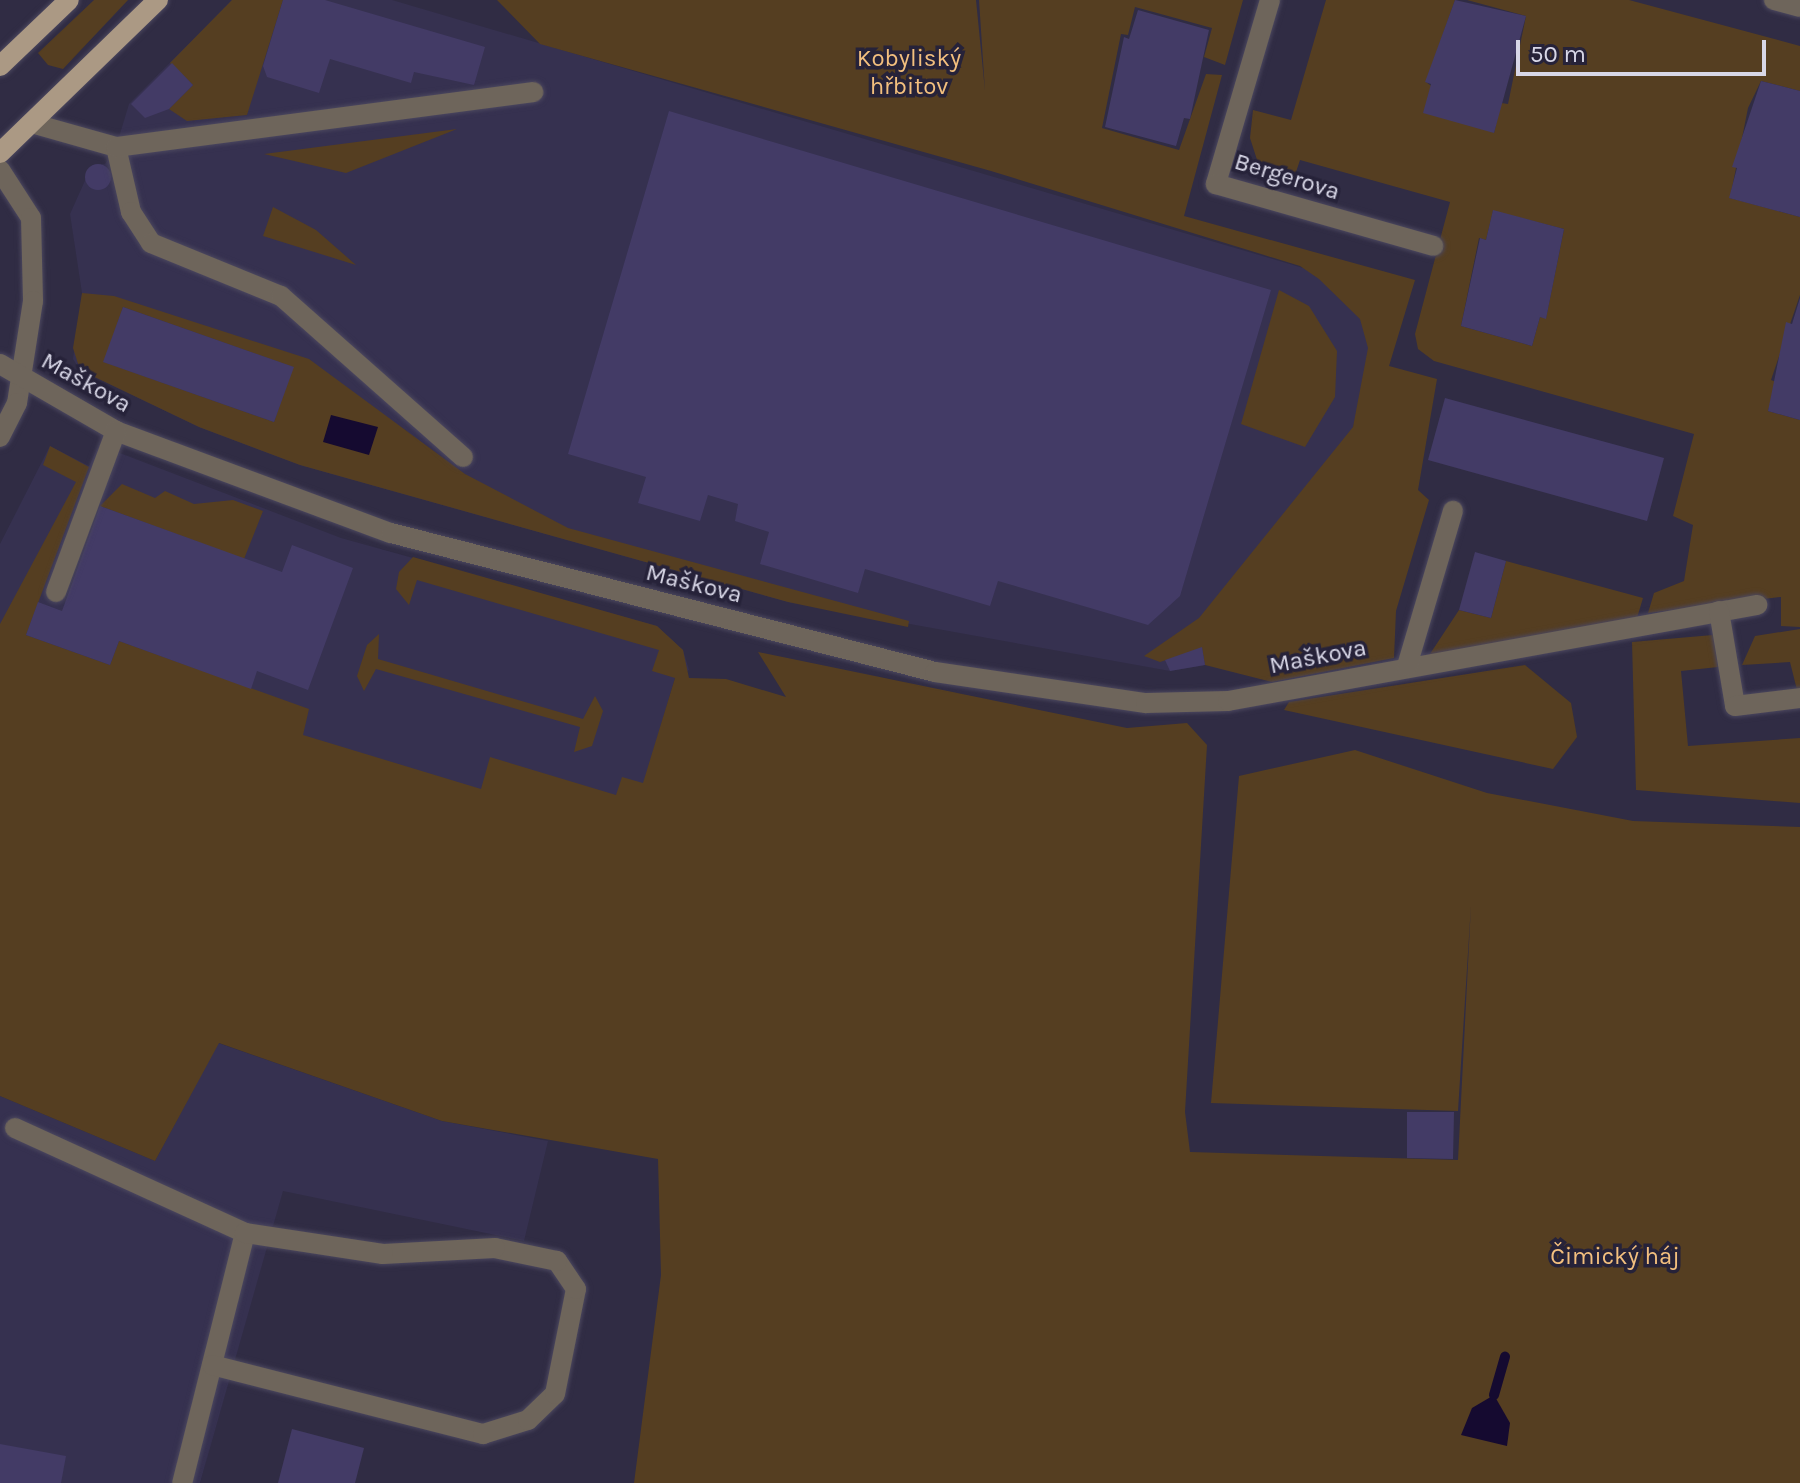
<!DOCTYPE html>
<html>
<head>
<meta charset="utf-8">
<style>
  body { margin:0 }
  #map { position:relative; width:1800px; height:1483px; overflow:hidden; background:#302c44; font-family:Karla,sans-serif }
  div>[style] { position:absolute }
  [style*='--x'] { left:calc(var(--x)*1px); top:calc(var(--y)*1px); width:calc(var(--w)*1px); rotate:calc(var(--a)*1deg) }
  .built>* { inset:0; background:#363150 }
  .green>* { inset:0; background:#553e21 }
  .water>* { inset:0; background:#150a30 }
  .stream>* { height:10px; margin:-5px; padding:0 5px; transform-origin:5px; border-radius:5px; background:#150a30 }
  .building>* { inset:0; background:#433b66 }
  .round { border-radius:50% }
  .roads { filter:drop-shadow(0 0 2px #4b475e) drop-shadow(0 0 2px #4b475e) }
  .minor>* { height:20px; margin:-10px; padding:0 10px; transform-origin:10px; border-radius:10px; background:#6e655b }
  .major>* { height:20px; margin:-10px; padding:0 10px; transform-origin:10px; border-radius:10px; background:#ab9984 }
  span { translate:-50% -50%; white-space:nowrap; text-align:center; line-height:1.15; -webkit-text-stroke:7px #262239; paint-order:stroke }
  .park-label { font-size:24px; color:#f3bf7e }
  .street-label { font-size:24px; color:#d8d7e7 }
  .scale { position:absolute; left:1516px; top:40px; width:250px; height:36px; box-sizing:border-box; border:4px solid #d8d7e7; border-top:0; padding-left:10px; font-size:24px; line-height:28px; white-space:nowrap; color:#d8d7e7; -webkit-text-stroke:6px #262239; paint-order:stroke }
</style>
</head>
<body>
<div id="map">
  <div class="built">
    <div style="clip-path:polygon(232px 0,392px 0,1327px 275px,1379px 335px,1337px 484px,1205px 665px,1170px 671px,788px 602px,300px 465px,199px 427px,80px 370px,73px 359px,82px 293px,70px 214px,92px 165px,105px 164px,116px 147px,129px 104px)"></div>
    <div style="clip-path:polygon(99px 445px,341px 538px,657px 626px,683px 650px,689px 670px,675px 678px,644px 783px,617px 795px,487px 792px,0 648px,0 544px,50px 446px,89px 466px)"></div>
    <div style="clip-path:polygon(218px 1043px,442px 1121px,548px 1141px,524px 1241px,283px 1191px,200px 1483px,0 1483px,0 1096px,155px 1161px)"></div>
  </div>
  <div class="green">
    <div style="clip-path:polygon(94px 0,128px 0,63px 69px,48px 65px,38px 53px)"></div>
    <div style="clip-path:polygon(232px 0,283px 0,247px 115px,187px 121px,169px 109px,193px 85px,170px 63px)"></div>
    <div style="clip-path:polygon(497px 0,976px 0,985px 91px,979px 0,1243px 0,1225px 65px,1204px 57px,1212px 28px,1135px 7px,1128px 35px,1121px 34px,1102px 128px,1179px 150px,1206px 74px,1222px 75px,1184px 216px,1415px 280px,1389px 366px,1437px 379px,1418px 490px,1429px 500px,1396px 611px,1394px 658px,1272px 682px,1205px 665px,1202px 648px,1160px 662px,1144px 656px,1199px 618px,1353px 427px,1368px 348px,1360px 319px,1319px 279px,1300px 266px,991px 171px,540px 44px)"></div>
    <div style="clip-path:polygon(evenodd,1326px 0,1455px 0,1426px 82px,1494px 133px,1501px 103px,1508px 104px,1526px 16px,1467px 0,1629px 0,1800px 46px,1800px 91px,1761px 81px,1748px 108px,1730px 198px,1800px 217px,1800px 295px,1771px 380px,1776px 382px,1768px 411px,1800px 420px,1800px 627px,1781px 626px,1781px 597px,1648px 613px,1654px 593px,1684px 581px,1693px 525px,1673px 516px,1694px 434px,1434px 361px,1418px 349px,1415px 334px,1450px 202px,1300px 160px,1292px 184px,1258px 163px,1250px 138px,1253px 110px,1291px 120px,1326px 0,1493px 211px,1564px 229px,1546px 318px,1540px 317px,1532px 346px,1461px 326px,1479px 238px,1486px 240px,1493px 211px)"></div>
    <div style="clip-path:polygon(457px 129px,346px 173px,264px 154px)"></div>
    <div style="clip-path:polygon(273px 207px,316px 230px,356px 265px,263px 236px)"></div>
    <div style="clip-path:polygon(1279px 290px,1309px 306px,1337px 351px,1335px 397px,1305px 447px,1241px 424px)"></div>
    <div style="clip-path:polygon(evenodd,82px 293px,114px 296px,309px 359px,465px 474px,568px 528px,909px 621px,908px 627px,788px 602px,300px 465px,199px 427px,80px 370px,73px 348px,82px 293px,123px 307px,293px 367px,274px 422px,104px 362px,123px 307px)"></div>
    <div style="clip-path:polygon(50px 446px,89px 467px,26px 635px,110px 665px,119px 641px,309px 709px,303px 735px,481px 789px,490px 757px,616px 795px,622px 777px,643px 783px,675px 678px,652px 671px,659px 650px,417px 580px,409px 605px,396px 589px,399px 572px,413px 557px,657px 626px,683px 650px,689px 678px,726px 679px,786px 697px,758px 652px,1127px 728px,1187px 723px,1207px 745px,1185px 1112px,1190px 1152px,1458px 1160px,1471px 905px,1458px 1111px,1211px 1103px,1239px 776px,1355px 750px,1487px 793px,1633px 821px,1800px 827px,1800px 1483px,634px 1483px,661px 1275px,658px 1159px,442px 1121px,219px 1043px,155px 1161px,0 1096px,0 624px,76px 482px,43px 465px)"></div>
    <div style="clip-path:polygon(122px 484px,155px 498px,165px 491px,194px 504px,233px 500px,263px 511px,244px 559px,100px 506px)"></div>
    <div style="clip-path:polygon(1506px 561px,1643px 598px,1637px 618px,1428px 657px,1459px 610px,1491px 618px)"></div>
    <div style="clip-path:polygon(1800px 629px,1800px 702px,1790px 662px,1742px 665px,1755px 636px)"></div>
    <div style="clip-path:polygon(379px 634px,378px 659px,583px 719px,595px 696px,603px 711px,592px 746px,574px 752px,580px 727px,376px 669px,364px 691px,357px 676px,367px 645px)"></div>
    <div style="clip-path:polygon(1713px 635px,1718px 667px,1681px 671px,1688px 746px,1800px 738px,1800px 803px,1636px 790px,1632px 642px)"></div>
    <div style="clip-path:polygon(1525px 665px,1571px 703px,1577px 737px,1553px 769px,1284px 710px,1289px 702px)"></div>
  </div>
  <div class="water">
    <div style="clip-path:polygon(331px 415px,378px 427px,369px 455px,323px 442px)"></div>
    <div style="clip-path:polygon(1494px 1395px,1510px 1423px,1507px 1446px,1461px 1435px,1472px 1408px)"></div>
  </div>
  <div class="stream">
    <div style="--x:1494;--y:1395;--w:40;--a:-74"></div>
  </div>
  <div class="building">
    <div style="clip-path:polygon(283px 0,325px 0,485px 47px,474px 85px,414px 72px,411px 83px,330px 59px,319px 93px,267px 77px,263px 66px)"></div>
    <div style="clip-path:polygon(1455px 0,1526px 16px,1494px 133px,1423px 113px,1431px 84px,1425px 82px)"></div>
    <div style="clip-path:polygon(1138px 10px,1209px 30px,1190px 119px,1184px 118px,1176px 146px,1105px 127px,1124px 37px,1129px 39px)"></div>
    <div style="clip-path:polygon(172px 63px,193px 85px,169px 109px,145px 118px,131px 104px)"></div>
    <div style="clip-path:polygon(1761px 81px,1800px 91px,1800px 217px,1729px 198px,1737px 168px,1732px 167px)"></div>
    <div style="clip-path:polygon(669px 111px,1271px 290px,1180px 596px,1148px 625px,998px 581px,990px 606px,865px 569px,858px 593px,760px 564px,769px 532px,735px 521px,738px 504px,708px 495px,700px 521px,638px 503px,646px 477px,568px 454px)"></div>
    <div class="round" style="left:85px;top:164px;width:26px;height:26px"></div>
    <div style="clip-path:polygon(1493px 210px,1564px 229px,1546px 319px,1540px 317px,1532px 346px,1461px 326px,1480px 238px,1486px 240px)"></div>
    <div style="clip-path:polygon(1800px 298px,1800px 420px,1768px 411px,1786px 322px,1792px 324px)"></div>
    <div style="clip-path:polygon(123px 307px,294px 367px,274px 422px,103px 362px)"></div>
    <div style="clip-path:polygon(1445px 398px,1664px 458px,1647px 521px,1428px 460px)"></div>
    <div style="clip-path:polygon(100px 506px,282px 572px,292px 545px,353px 568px,308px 690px,257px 671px,251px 689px,119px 641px,110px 665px,26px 635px,38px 602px,62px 611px)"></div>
    <div style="clip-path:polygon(1475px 552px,1506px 561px,1491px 618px,1459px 610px)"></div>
    <div style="clip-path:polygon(1202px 647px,1205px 665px,1170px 671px,1165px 660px)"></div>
    <div style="clip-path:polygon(1407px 1112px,1454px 1112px,1453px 1159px,1407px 1158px)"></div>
    <div style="clip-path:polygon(292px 1429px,364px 1448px,355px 1483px,278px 1483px)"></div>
    <div style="clip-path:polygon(0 1444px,66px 1456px,61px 1483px,0 1483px)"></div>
  </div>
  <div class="roads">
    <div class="minor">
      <div style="--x:1270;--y:0;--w:192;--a:106.4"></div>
      <div style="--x:1216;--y:184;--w:226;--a:15.9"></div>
      <div style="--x:1774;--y:0;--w:27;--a:15"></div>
      <div style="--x:31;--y:123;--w:88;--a:15.8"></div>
      <div style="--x:116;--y:147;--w:67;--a:77"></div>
      <div style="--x:131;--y:212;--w:37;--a:57"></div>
      <div style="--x:151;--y:243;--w:140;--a:22.2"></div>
      <div style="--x:281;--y:296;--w:243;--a:41.5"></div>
      <div style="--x:116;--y:147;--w:421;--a:-7.5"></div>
      <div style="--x:0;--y:170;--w:57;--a:57.1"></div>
      <div style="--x:31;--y:218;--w:83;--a:88.6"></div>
      <div style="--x:33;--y:301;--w:103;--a:98.9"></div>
      <div style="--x:17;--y:403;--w:38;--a:117"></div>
      <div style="--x:0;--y:364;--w:134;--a:30"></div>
      <div style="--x:116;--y:431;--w:293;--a:20.4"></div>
      <div style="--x:391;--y:533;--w:561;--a:14.33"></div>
      <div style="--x:935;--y:672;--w:213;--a:8.4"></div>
      <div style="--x:1146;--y:703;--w:82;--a:-1.4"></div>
      <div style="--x:1228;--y:701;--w:538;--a:-10.29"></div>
      <div style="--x:56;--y:592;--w:172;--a:-69.6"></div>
      <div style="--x:1719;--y:611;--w:96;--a:80.4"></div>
      <div style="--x:1735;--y:706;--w:65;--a:-7"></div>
      <div style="--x:1407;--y:666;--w:162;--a:-73.5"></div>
      <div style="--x:15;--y:1128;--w:253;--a:24.5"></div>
      <div style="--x:245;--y:1233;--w:258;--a:104.1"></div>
      <div style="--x:212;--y:1365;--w:280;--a:14.3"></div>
      <div style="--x:483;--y:1434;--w:47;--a:-17.3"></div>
      <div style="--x:528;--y:1420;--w:37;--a:-44"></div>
      <div style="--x:555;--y:1394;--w:107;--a:-78.7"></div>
      <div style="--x:576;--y:1289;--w:34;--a:-124"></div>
      <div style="--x:557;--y:1261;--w:63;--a:-168.2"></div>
      <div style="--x:495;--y:1248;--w:112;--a:176.9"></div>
      <div style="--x:383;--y:1254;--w:140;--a:-171.3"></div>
    </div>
    <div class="major">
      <div style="--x:0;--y:66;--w:95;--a:-43.7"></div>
      <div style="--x:0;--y:153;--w:220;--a:-44.1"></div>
    </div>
  </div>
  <div class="park-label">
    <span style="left:909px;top:73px">Kobyliský<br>hřbitov</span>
    <span style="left:1615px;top:1257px">Čimický háj</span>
  </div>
  <div class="street-label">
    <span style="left:1287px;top:177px;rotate:17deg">Bergerova</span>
    <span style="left:86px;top:383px;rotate:29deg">Maškova</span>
    <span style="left:694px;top:584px;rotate:14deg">Maškova</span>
    <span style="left:1318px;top:657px;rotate:-11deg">Maškova</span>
  </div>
  <div class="scale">50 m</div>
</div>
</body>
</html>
